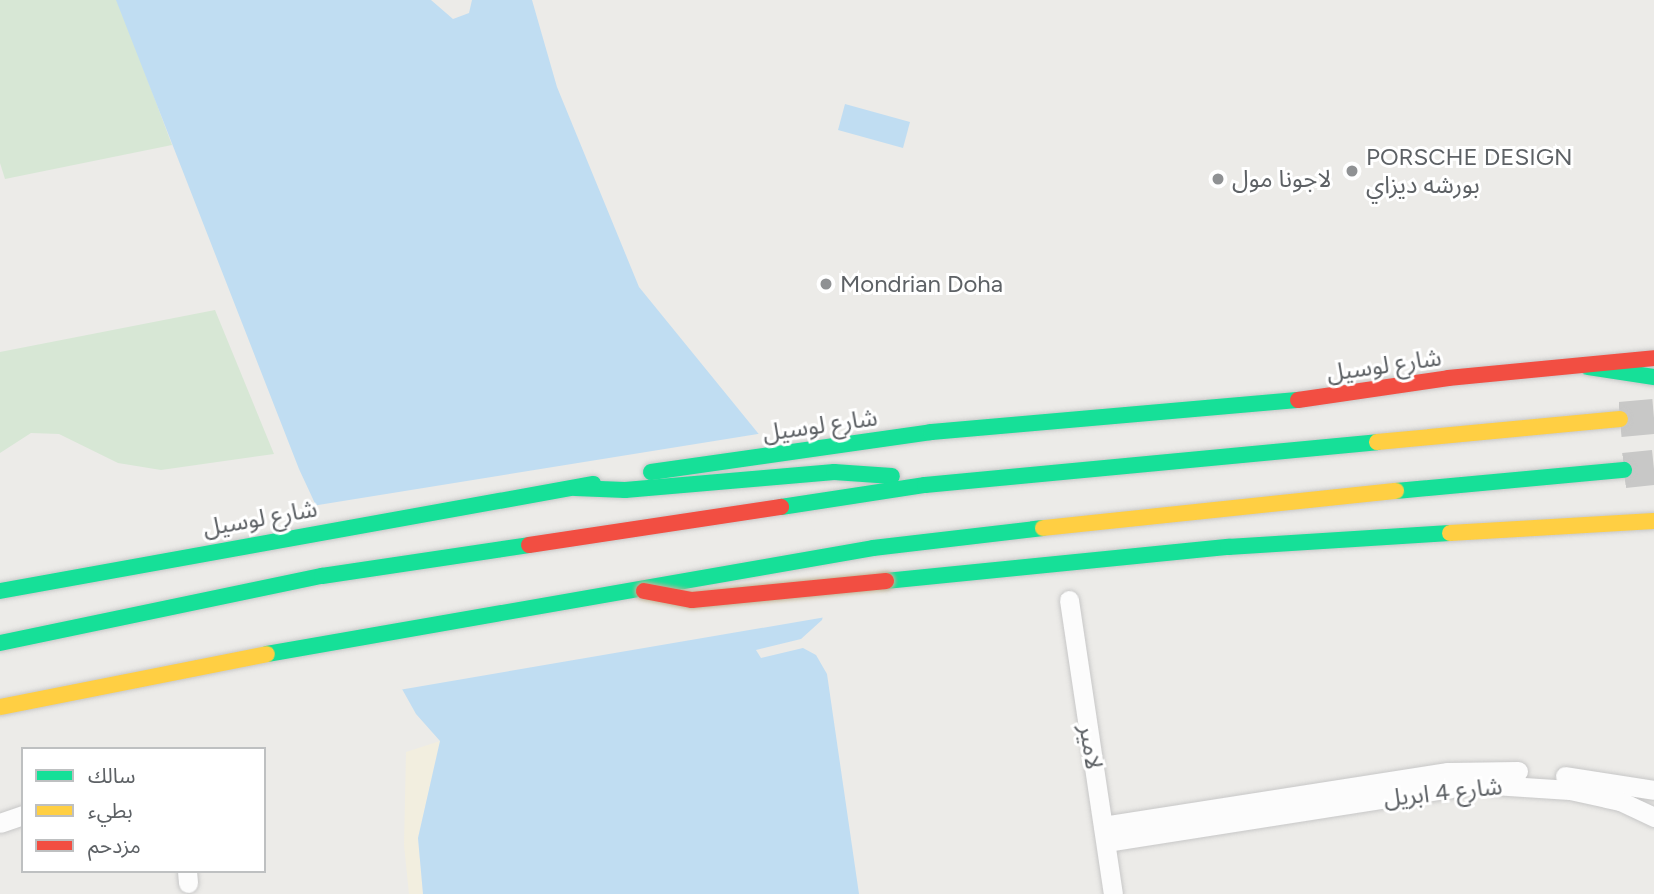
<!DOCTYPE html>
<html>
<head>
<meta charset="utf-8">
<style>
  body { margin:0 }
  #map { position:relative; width:1654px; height:894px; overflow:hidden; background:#ecebe8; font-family:Figtree,"Noto Sans Arabic",sans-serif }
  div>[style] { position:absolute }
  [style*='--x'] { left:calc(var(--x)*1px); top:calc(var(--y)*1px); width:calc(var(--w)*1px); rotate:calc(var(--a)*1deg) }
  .green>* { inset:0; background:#d7e7d5 }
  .sand>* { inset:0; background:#f2eedf }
  .water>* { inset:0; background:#c0ddf2 }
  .pier>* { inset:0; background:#ecebe8 }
  .highway-tunnel>* { height:35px; margin-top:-17.5px; transform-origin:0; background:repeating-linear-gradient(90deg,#c8c8c7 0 35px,transparent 0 53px) }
  .roads { filter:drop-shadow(0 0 2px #c7c7c7) drop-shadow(0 0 2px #c7c7c7) }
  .street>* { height:19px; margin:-9.5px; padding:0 9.5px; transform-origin:9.5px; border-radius:9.5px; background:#fcfcfc }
  .fast>* { height:16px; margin:-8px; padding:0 8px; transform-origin:8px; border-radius:8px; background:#16e098 }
  .slow>* { height:16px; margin:-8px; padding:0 8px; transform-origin:8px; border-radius:8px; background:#ffcf43 }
  .jam>* { height:16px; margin:-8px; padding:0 8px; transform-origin:8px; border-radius:8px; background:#f24e42 }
  .bridges { filter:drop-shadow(0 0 2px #c1b498) drop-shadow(0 0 2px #c1b498) }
  .jam-bridge>* { height:16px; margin:-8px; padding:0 8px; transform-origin:8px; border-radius:8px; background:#f24e42 }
  .dots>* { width:19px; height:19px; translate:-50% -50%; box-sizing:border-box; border:4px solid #fff; border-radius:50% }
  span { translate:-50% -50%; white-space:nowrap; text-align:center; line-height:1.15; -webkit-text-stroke:6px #fff; paint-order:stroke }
  .poi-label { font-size:24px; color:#5d6165 }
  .left { translate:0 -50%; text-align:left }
  .street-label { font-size:24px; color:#5d6165 }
  .legend { position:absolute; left:21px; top:747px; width:245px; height:126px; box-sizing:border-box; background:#fff; border:2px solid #bec0c1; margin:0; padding:9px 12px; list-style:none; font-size:21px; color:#5d6165 }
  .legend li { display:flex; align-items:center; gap:14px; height:35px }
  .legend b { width:35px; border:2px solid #bec0c1 }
</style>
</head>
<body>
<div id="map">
  <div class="green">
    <div style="clip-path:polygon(0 0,118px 0,172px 145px,5px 179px,0 163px)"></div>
    <div style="clip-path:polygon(215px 310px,274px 454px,161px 470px,118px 463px,59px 434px,31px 433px,0 453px,0 352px)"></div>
  </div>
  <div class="sand">
    <div style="clip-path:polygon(440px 741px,418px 838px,423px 894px,409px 894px,404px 845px,406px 752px)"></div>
  </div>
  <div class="water">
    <div style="clip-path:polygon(116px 0,431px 0,453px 19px,469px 13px,472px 0,532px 0,557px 87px,639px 287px,788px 470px,828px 598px,822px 620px,801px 639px,756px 650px,761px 658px,803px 648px,816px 655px,827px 674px,859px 894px,423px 894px,418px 838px,440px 741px,416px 714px,397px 680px,299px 469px)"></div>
    <div style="clip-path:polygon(845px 104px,910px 122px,903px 148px,838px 130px)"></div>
  </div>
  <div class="pier">
    <div style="clip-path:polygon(764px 433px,791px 468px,831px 574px,826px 617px,399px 690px,312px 506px)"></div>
  </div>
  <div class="highway-tunnel">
    <div style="--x:1620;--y:419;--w:34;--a:-5"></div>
    <div style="--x:1624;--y:470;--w:30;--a:-6"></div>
  </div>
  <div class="roads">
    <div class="street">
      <div style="--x:1069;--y:600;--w:297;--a:81.5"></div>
      <div style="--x:1565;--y:776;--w:90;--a:8.9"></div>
      <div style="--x:0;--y:823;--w:24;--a:-19"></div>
      <div style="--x:1103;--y:826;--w:349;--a:-8.9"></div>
      <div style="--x:1448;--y:772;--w:70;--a:-0.8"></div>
      <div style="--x:1106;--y:842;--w:376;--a:-8.9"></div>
      <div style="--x:1478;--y:784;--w:92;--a:3.7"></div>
      <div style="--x:1570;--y:790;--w:51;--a:12.4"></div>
      <div style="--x:1620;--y:801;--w:38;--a:25"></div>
      <div style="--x:187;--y:871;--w:12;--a:85"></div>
    </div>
    <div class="fast">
      <div style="--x:1588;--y:367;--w:67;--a:8.6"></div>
      <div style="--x:651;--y:472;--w:283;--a:-8.1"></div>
      <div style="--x:931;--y:432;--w:368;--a:-5"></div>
      <div style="--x:575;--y:488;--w:50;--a:2.3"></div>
      <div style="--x:625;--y:490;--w:210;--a:-4.9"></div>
      <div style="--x:834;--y:472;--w:58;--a:3.9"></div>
      <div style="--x:1396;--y:491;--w:229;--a:-5.3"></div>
      <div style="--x:781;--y:507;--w:146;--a:-8.7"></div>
      <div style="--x:925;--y:485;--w:454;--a:-5.4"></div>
      <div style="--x:886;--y:581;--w:344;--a:-5.7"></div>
      <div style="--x:1228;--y:547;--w:222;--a:-3.6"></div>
      <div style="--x:0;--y:591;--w:603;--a:-10.23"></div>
      <div style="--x:0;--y:643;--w:329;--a:-11.8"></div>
      <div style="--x:322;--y:576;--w:209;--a:-8.5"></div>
      <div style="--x:267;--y:654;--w:615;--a:-9.92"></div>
      <div style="--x:873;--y:548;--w:171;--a:-6.7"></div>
    </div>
    <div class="slow">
      <div style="--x:1377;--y:442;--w:244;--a:-5.4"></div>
      <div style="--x:1043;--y:528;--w:355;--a:-6"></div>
      <div style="--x:1450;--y:533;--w:204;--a:-3.4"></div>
      <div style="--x:0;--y:707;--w:272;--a:-11.2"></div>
    </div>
    <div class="jam">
      <div style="--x:1298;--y:400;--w:152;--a:-8.3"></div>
      <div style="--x:1448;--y:378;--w:207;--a:-5.5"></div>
      <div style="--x:529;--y:545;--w:255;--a:-8.6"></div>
    </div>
  </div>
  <div class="bridges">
    <div class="jam-bridge">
      <div style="--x:644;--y:591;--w:49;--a:10.6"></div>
      <div style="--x:692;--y:600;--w:195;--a:-5.6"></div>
    </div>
  </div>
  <div class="dots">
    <div style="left:1352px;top:171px;background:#8f9193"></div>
    <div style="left:1218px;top:179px;background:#8f9193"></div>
    <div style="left:826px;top:284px;background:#8f9193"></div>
  </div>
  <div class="poi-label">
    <span class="left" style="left:1366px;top:171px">PORSCHE DESIGN<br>بورشه ديزاي</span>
    <span class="left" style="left:1232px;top:179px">لاجونا مول</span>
    <span class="left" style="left:840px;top:284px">Mondrian Doha</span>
  </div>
  <div class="street-label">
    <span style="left:1384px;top:365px;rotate:-8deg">شارع لوسيل</span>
    <span style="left:820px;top:425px;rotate:-8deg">شارع لوسيل</span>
    <span style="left:260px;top:518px;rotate:-10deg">شارع لوسيل</span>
    <span style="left:1091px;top:747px;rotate:81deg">لامير</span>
    <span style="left:1443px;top:792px;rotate:-6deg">شارع 4 ابريل</span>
  </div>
  <ul class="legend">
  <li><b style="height:9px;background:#16e098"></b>سالك</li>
  <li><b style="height:9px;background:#ffcf43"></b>بطيء</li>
  <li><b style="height:9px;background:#f24e42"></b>مزدحم</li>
  </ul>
</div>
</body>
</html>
